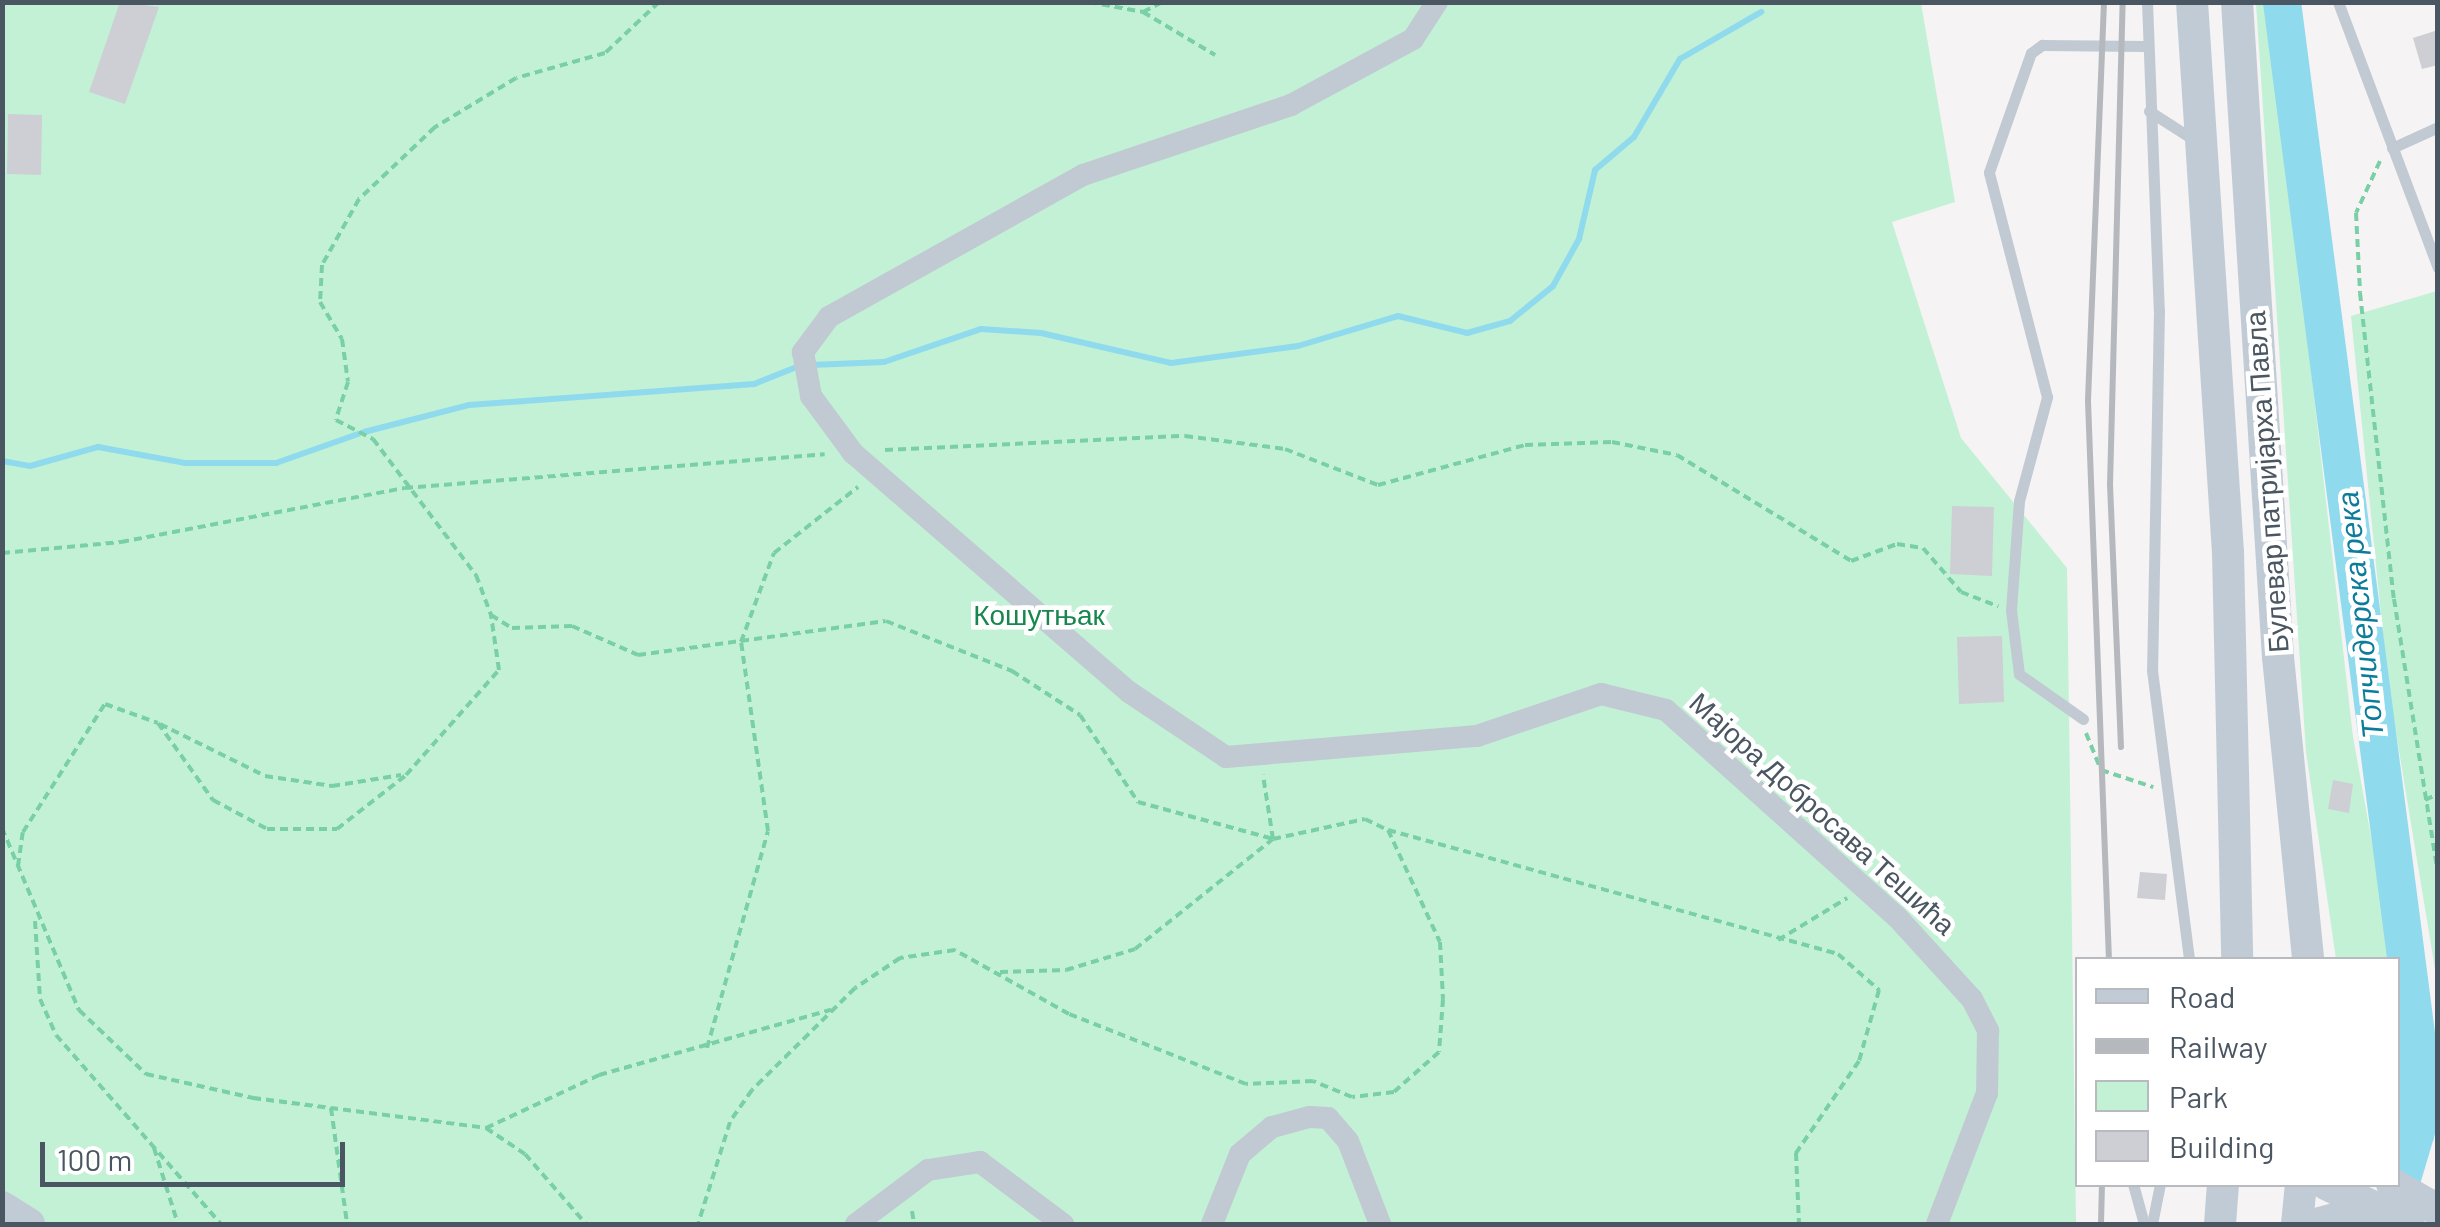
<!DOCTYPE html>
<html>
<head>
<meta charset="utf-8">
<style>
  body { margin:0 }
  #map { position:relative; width:2440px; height:1227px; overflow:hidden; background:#f5f3f3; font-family:Barlow,sans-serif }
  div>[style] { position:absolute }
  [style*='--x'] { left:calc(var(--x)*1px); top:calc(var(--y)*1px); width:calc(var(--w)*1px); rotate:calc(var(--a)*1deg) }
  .green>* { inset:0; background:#c3f1d5 }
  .stream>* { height:6px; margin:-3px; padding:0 3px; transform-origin:3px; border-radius:3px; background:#90daee }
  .river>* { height:38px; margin:-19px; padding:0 19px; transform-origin:19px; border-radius:19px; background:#90daee }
  .building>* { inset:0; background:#cdcfd5 }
  .path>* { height:4px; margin-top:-2px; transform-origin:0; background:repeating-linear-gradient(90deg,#7ad0a6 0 8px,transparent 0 13px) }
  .lane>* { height:11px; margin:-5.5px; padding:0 5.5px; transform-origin:5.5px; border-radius:5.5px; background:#c1cad2 }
  .street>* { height:22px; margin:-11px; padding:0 11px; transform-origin:11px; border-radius:11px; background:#c1cad2 }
  .secondary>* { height:32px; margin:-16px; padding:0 16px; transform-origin:16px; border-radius:16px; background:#c1cbd6 }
  .rail>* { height:6px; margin:-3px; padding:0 3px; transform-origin:3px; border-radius:3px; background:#b5b8bd }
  span { translate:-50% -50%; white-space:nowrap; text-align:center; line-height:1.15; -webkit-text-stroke:9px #fff; paint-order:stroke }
  .street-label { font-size:28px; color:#4a5661 }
  .park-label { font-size:28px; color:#17864f }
  .water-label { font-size:30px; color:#0c7c9b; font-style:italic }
  .frame { position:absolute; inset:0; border:5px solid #4a5661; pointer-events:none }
  .legend { position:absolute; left:2075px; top:957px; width:325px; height:230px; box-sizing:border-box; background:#fff; border:2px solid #b7bbc0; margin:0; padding:12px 18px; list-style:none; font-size:30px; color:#4a5661 }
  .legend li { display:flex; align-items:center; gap:20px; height:50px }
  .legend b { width:50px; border:2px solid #b7bbc0 }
  .scale { position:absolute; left:40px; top:1142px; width:305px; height:45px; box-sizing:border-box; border:5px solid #4a5661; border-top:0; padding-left:12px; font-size:30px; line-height:35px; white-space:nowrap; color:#4a5661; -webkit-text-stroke:8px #fff; paint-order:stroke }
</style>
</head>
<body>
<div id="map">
  <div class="green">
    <div style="clip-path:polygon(2px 3px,1921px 3px,1955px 202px,1892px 222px,1961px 438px,2067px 568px,2076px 1224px,3px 1224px)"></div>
    <div style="clip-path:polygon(2256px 3px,2269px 3px,2353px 737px,2393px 959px,2336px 959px,2306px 752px)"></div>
    <div style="clip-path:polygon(2437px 291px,2438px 291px,2437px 981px,2388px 684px,2351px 316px)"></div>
    <div style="clip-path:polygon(2398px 984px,2411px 1080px,2398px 1150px)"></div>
  </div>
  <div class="stream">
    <div style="--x:811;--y:365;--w:73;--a:-2.4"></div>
    <div style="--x:884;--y:362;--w:102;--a:-18.8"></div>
    <div style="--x:981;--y:329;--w:60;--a:3.8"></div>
    <div style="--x:1041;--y:333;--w:133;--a:13"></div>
    <div style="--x:1171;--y:363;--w:128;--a:-7.6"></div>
    <div style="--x:1298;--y:346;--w:104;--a:-16.7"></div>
    <div style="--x:1398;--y:316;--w:71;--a:13.8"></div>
    <div style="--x:1467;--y:333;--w:45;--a:-15.6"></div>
    <div style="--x:1510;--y:321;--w:55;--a:-39.1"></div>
    <div style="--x:1553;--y:286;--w:54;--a:-61"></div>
    <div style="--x:1579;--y:239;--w:71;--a:-76.9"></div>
    <div style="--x:1595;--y:170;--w:51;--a:-40.2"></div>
    <div style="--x:1634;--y:137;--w:91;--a:-59.5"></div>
    <div style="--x:1680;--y:59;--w:94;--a:-30.1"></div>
    <div style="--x:364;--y:432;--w:108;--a:-14.4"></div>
    <div style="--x:469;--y:405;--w:286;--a:-4.2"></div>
    <div style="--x:754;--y:384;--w:48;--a:-21.8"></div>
    <div style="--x:2;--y:461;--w:28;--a:10"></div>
    <div style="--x:30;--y:466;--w:71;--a:-15.6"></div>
    <div style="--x:98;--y:447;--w:88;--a:10.4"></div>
    <div style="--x:185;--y:463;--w:91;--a:0"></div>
    <div style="--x:276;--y:463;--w:87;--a:-19.5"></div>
    <div style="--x:2420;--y:1098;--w:42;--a:75"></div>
  </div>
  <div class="river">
    <div style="--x:2282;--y:2;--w:1064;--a:82.6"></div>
    <div style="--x:2419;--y:1057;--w:64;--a:90"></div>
    <div style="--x:2419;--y:1121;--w:105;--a:106.5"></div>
  </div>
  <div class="building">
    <div style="clip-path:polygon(120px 2px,159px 7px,125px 104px,89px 92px)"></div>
    <div style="clip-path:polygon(2438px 30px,2438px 65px,2422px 69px,2413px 38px)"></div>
    <div style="clip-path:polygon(8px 114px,42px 115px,41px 175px,7px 174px)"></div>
    <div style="clip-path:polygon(1952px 506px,1994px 507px,1992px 576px,1950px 574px)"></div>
    <div style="clip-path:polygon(2002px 636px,2004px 702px,1959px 704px,1957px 637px)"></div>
    <div style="clip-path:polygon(2333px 780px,2353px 784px,2349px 813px,2328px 809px)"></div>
    <div style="clip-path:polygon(2140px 872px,2167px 874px,2165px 900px,2137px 898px)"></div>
  </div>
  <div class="path">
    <div style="--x:659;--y:2;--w:74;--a:136.6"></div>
    <div style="--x:605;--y:53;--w:92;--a:164.3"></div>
    <div style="--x:516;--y:78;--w:95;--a:148.8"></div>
    <div style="--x:435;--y:127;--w:105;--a:136.5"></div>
    <div style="--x:359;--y:199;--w:76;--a:119.3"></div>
    <div style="--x:322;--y:265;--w:37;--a:93"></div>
    <div style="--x:320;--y:302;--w:43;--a:59.3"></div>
    <div style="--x:342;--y:339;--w:43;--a:82.1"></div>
    <div style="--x:348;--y:382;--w:40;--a:108"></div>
    <div style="--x:336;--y:420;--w:42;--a:27.2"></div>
    <div style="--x:373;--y:439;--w:171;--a:52.9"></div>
    <div style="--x:476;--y:575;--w:43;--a:69.4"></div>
    <div style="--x:491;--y:615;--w:25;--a:32"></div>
    <div style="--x:512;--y:628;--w:60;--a:-1.9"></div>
    <div style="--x:572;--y:626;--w:72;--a:23.7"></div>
    <div style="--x:638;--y:655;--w:250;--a:-7.8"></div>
    <div style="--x:886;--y:621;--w:136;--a:21.6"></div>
    <div style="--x:1012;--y:671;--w:81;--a:32.9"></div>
    <div style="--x:1080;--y:715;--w:105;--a:56.3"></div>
    <div style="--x:1138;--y:802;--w:140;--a:15.3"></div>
    <div style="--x:1273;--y:839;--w:94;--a:-12.3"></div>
    <div style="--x:1365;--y:819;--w:25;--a:26"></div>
    <div style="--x:1388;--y:830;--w:123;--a:65.1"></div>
    <div style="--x:1440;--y:942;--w:57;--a:87"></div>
    <div style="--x:1443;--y:999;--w:53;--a:94.3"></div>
    <div style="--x:1439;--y:1052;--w:60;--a:138.4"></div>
    <div style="--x:1394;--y:1092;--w:42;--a:173.2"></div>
    <div style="--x:1352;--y:1097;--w:42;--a:-157.7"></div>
    <div style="--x:1313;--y:1081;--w:67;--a:177.4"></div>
    <div style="--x:1246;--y:1084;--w:190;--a:-158.4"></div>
    <div style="--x:1069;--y:1014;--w:131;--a:-150.7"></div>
    <div style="--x:955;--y:950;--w:56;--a:171.7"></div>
    <div style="--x:900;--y:958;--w:54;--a:146.3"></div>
    <div style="--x:855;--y:988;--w:145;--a:135.3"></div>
    <div style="--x:752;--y:1090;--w:39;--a:125"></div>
    <div style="--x:730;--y:1122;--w:107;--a:107.4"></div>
    <div style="--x:1089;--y:2;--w:55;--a:10.5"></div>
    <div style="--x:1143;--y:12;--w:22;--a:-27"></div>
    <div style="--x:1143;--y:12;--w:84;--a:30.8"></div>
    <div style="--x:2380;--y:161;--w:57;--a:114.8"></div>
    <div style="--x:2356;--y:213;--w:80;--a:87.1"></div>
    <div style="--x:2360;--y:293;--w:308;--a:83.7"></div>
    <div style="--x:2394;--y:599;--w:278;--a:80.9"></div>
    <div style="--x:885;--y:450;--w:300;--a:-2.7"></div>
    <div style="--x:1185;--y:436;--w:101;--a:7.4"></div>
    <div style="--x:1285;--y:449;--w:100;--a:21.2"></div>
    <div style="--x:1378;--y:485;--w:152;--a:-15.2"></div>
    <div style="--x:1525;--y:445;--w:87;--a:-2"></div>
    <div style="--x:1612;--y:442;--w:66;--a:11.3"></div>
    <div style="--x:1677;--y:455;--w:204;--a:31.3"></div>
    <div style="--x:1851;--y:561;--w:49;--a:-20.3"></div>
    <div style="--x:1897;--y:544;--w:26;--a:9"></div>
    <div style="--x:1923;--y:548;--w:58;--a:49.2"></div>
    <div style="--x:1961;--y:592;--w:40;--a:21"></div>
    <div style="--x:2;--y:553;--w:120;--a:-5.3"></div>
    <div style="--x:121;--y:542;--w:289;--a:-10.8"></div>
    <div style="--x:405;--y:488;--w:421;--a:-4.6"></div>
    <div style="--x:160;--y:724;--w:117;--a:26.3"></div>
    <div style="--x:265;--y:776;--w:68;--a:8.5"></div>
    <div style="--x:332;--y:786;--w:70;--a:-9.1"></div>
    <div style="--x:2086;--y:733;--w:40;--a:68"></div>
    <div style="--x:2101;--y:770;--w:55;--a:18.1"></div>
    <div style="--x:2425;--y:800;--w:14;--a:-25"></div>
    <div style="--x:2;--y:828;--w:198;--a:67.1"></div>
    <div style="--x:79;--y:1010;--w:93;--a:43.7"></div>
    <div style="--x:146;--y:1074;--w:110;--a:12.6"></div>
    <div style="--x:253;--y:1098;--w:235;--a:7.3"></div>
    <div style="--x:486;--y:1128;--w:47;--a:33.7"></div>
    <div style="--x:525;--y:1154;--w:93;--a:48.9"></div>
    <div style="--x:1388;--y:830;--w:467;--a:15.4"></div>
    <div style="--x:1838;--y:954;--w:55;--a:41.3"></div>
    <div style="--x:1879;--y:990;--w:74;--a:105.7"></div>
    <div style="--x:1859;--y:1061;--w:112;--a:124.4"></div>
    <div style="--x:1796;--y:1153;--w:71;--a:87.6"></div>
    <div style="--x:18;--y:866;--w:34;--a:-82"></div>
    <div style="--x:23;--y:832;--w:152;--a:-57.4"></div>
    <div style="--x:105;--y:704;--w:56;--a:19.7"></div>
    <div style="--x:158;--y:723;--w:95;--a:54.5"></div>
    <div style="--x:213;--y:800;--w:61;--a:28.2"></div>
    <div style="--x:267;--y:829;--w:70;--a:0"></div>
    <div style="--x:337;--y:829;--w:88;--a:-38"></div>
    <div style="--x:406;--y:775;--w:140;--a:-48.5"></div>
    <div style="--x:499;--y:670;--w:56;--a:-98.3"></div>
    <div style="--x:35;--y:921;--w:78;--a:86.3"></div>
    <div style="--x:40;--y:999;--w:39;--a:66"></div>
    <div style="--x:56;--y:1035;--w:251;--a:48.9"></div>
    <div style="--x:1778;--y:940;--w:81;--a:-31.3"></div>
    <div style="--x:1000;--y:972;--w:66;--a:-1.7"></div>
    <div style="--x:1066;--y:970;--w:72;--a:-16.9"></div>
    <div style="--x:1135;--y:949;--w:176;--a:-38.6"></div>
    <div style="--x:1273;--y:839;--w:65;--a:-98.9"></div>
    <div style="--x:707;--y:1048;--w:225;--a:-74.3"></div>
    <div style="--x:768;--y:831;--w:191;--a:-98.1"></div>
    <div style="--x:741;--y:642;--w:95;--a:-69.7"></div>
    <div style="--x:774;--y:553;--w:107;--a:-38.2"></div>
    <div style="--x:331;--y:1108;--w:117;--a:82.1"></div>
    <div style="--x:486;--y:1128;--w:125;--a:-25.1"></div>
    <div style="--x:599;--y:1075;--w:241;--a:-15.7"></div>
    <div style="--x:154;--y:1148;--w:80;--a:72.5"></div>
    <div style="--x:912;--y:1211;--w:13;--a:81"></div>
  </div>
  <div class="lane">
    <div style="--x:2147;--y:2;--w:308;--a:87.8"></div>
    <div style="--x:2159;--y:310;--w:360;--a:91.1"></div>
    <div style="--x:2152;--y:670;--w:292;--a:82.7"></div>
    <div style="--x:2338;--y:2;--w:284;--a:69.4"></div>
    <div style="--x:2149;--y:111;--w:59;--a:32.6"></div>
    <div style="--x:2392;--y:148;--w:51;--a:-24.5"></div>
    <div style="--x:2083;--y:719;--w:78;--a:-144.9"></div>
    <div style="--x:2019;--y:674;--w:64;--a:-97.1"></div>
    <div style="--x:2011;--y:610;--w:109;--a:-85.8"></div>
    <div style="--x:2019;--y:501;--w:108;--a:-74.9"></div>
    <div style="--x:2047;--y:397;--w:232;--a:-104.5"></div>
    <div style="--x:1989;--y:172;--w:126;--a:-70.6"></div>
    <div style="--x:2031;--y:53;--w:14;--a:-36"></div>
    <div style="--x:2042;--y:45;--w:102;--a:0.6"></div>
    <div style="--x:2133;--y:1184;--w:41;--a:74.6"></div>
    <div style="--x:2152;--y:1224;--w:41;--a:-78.7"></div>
  </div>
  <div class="street">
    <div style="--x:1437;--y:2;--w:44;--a:123"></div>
    <div style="--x:1413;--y:39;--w:139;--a:151.6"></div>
    <div style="--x:1291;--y:105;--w:219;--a:161.4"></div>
    <div style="--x:1083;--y:175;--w:291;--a:150.8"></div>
    <div style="--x:829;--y:317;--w:44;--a:126.6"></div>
    <div style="--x:803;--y:352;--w:45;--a:79.7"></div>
    <div style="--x:811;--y:396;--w:71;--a:53.6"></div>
    <div style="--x:853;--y:453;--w:365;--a:40.9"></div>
    <div style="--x:1129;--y:692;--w:117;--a:33.8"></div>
    <div style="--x:1226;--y:757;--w:252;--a:-4.8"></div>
    <div style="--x:1477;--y:736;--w:131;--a:-18.7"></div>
    <div style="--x:1601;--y:694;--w:67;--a:13.8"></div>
    <div style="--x:1666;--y:710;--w:310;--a:41.9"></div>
    <div style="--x:1897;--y:917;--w:111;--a:47.6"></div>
    <div style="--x:1972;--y:999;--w:36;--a:63"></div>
    <div style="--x:1988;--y:1031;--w:62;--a:90.9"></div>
    <div style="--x:1987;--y:1093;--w:140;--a:110.9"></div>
    <div style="--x:856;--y:1224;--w:90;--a:-36.9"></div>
    <div style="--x:928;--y:1170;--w:53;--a:-8.7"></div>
    <div style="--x:980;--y:1162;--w:104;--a:36.8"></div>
    <div style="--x:1212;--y:1224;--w:75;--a:-68.2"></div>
    <div style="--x:1240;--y:1154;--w:42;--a:-40.2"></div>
    <div style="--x:1272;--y:1127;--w:39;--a:-15"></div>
    <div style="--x:1310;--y:1117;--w:18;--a:3"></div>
    <div style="--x:1328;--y:1118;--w:30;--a:49"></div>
    <div style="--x:1348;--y:1141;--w:89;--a:68.9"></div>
  </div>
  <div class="secondary">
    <div style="--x:2192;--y:2;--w:551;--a:86.26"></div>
    <div style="--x:2228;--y:552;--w:408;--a:88.7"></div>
    <div style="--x:2237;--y:2;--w:656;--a:86.42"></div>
    <div style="--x:2278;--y:657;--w:304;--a:84.3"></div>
    <div style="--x:2326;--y:1184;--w:92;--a:25.7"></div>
    <div style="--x:2392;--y:1184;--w:53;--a:29.5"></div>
    <div style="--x:2;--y:1207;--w:32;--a:32"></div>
    <div style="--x:2220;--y:1224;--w:40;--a:-85.7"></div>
    <div style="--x:2297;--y:1224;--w:40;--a:-84.3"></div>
    <div style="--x:2316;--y:1224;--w:62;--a:-14.9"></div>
  </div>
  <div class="rail">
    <div style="--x:2104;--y:2;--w:399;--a:92.3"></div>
    <div style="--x:2088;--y:401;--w:559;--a:87.85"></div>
    <div style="--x:2121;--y:747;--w:262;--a:-92.4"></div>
    <div style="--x:2110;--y:485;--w:483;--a:-88.5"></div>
    <div style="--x:2101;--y:1224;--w:40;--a:-88.6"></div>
  </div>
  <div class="street-label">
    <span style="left:2266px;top:482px;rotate:-94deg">Булевар патријарха Павла</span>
    <span style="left:1823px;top:813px;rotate:42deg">Мајора Добросава Тешића</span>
  </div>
  <div class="park-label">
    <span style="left:1039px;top:614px">Кошутњак</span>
  </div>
  <div class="water-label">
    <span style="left:2359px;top:615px;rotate:-96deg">Топчидерска река</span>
  </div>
  <div class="frame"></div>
  <ul class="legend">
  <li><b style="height:12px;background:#c1cbd6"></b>Road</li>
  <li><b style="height:12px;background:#b5b8bd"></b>Railway</li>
  <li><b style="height:28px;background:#c3f1d5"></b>Park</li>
  <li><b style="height:28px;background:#cdcfd5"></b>Building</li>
  </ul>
  <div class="scale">100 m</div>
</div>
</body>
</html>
